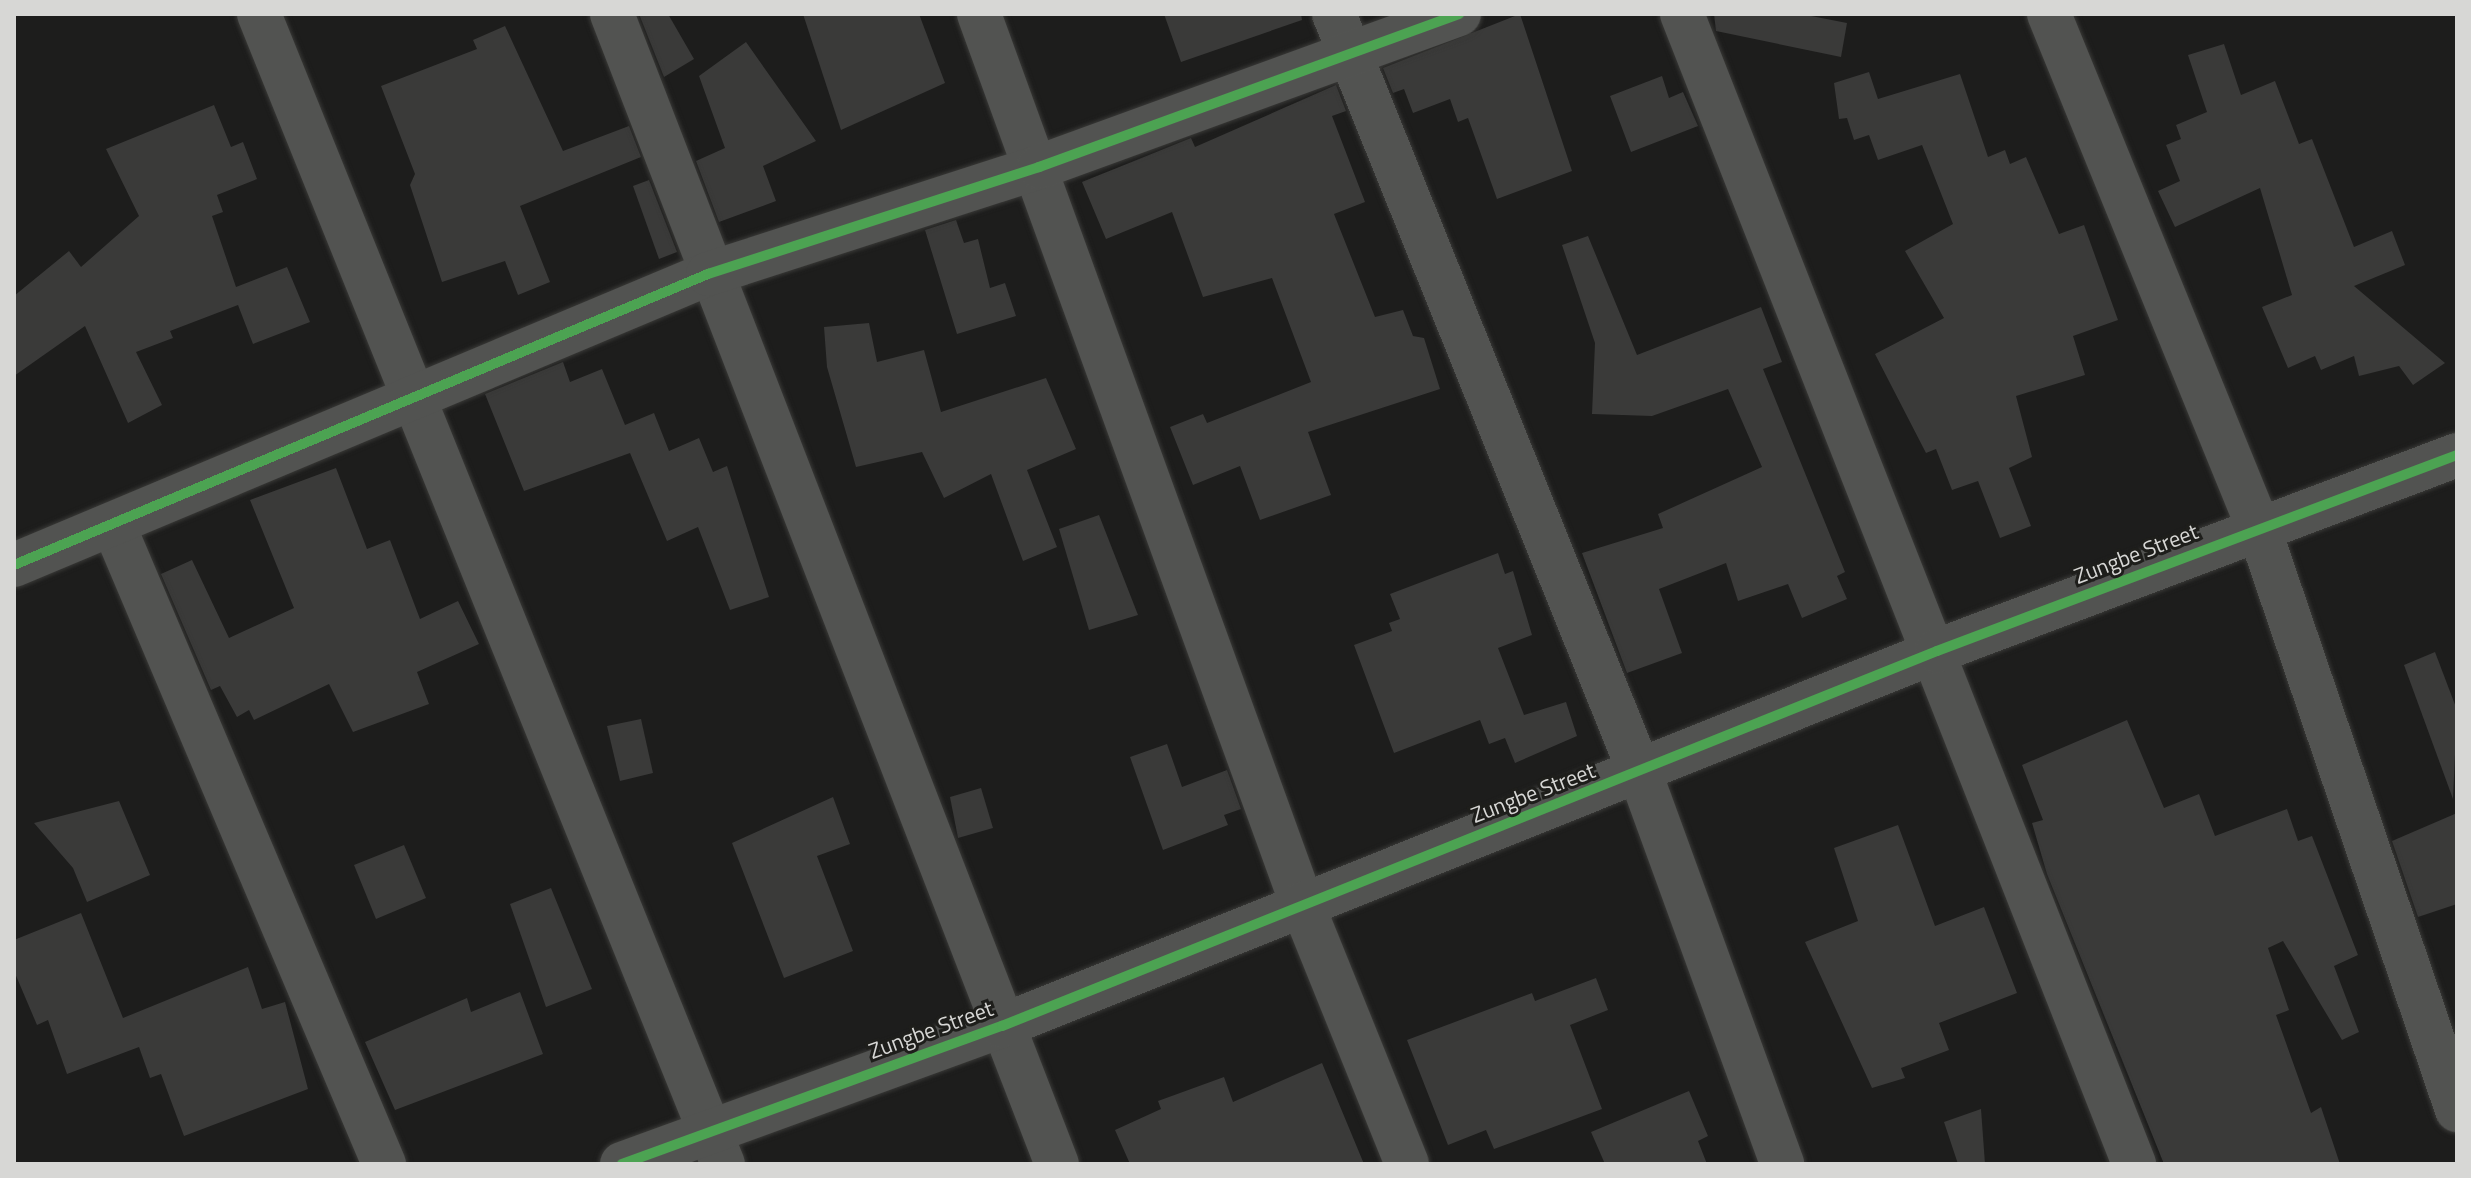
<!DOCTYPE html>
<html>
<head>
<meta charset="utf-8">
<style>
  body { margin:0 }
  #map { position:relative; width:2471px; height:1178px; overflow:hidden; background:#1d1d1c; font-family:"Titillium Web",sans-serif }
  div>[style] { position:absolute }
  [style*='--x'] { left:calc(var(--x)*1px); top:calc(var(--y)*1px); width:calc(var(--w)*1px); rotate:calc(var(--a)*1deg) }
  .building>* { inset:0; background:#3a3a39 }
  .roads { filter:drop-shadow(0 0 2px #393937) drop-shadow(0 0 2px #393937) }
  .minor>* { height:44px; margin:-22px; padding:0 22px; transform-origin:22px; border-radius:22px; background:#525351 }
  .cycleway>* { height:10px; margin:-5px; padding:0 5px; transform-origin:5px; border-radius:5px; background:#4ca352 }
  span { translate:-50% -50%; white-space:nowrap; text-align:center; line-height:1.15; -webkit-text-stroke:6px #1e1e1b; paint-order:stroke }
  .street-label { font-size:22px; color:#d7d7d5 }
  .frame { position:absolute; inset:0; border:16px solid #d7d7d5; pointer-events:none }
</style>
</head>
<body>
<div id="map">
  <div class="building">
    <div style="clip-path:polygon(639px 14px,668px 14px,694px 59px,664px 77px)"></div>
    <div style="clip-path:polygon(803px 14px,919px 14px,945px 83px,841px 130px)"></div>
    <div style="clip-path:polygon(1164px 14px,1301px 14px,1302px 20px,1181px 62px)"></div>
    <div style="clip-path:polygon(1520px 14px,1572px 171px,1497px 199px,1468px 118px,1458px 122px,1450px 99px,1413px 113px,1404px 89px,1393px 93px,1383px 68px)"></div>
    <div style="clip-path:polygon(1714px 14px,1801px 14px,1847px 23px,1841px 57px,1716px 31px)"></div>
    <div style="clip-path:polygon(505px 26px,563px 151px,629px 126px,641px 157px,520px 206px,550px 282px,518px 295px,505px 261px,442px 282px,410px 185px,415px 174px,381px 86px,477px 49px,473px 40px)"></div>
    <div style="clip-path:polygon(746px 42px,816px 141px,763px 166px,776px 201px,719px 222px,696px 161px,725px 148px,699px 76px)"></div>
    <div style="clip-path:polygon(2224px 44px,2241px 95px,2275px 81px,2299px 144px,2312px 139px,2354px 247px,2392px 231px,2405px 265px,2354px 286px,2445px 363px,2413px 385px,2399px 366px,2359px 376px,2354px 356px,2321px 370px,2315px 356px,2288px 368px,2262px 307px,2292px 295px,2260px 188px,2175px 227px,2158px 191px,2180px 181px,2166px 145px,2181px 139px,2176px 125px,2207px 112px,2188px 55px)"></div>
    <div style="clip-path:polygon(1869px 72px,1878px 99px,1960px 74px,1988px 157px,2005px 150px,2010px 164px,2026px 157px,2059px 234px,2084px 225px,2118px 320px,2073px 336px,2085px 375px,2016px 396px,2032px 457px,2009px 468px,2031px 526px,2000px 538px,1978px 481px,1952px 490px,1936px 449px,1926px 453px,1875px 354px,1944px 318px,1905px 251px,1953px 224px,1922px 145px,1878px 160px,1869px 135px,1854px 140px,1847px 118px,1839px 119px,1834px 83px)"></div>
    <div style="clip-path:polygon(1662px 76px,1669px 98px,1683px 92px,1698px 126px,1631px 152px,1610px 96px)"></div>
    <div style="clip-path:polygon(1336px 85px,1346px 111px,1332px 116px,1365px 202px,1334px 214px,1375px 317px,1403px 310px,1413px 336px,1424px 338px,1440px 389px,1308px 432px,1331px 495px,1260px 520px,1240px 466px,1193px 485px,1170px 427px,1203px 414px,1207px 423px,1311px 382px,1272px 278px,1203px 297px,1172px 212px,1106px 239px,1082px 182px,1191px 138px,1195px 147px)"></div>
    <div style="clip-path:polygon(214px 105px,231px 147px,243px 142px,257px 179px,217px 195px,223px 212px,212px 216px,236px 287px,287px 267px,310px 322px,253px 344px,238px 305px,170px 331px,173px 338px,136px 352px,162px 405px,128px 423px,85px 326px,14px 376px,14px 296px,69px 251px,81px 267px,139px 216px,106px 149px)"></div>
    <div style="clip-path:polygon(649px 180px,677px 252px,659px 259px,633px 186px)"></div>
    <div style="clip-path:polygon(956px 220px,964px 243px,978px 239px,990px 288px,1005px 283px,1016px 316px,957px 334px,925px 230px)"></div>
    <div style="clip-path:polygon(1588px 236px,1637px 355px,1761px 307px,1782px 362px,1763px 369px,1845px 572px,1837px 576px,1847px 599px,1802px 618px,1788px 584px,1738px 601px,1726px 563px,1659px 589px,1682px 653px,1627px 673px,1582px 553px,1663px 528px,1658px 514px,1762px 467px,1728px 389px,1652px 416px,1592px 414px,1595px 343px,1562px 245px)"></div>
    <div style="clip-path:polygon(869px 323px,877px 362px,924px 350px,941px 412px,1046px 378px,1076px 449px,1027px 470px,1057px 547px,1023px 561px,991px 474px,944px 498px,922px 452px,856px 467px,827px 367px,824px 327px)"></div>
    <div style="clip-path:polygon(563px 362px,570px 382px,602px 369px,625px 425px,654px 413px,669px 451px,699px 438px,713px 472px,727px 466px,769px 597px,730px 610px,698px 527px,667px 541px,630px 453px,524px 491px,485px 394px)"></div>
    <div style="clip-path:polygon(336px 468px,367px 549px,390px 540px,420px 619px,458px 601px,479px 644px,417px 672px,429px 704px,353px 732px,329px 684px,254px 720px,249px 710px,237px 717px,220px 686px,211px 690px,161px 574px,192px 560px,229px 638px,294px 608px,250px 500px)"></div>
    <div style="clip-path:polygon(1099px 515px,1138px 615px,1089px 630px,1059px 529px)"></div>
    <div style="clip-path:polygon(1498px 553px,1505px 574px,1513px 571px,1532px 635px,1498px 648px,1524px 715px,1566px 702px,1577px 736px,1515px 763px,1505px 738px,1489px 744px,1480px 720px,1394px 753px,1354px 645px,1392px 631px,1389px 623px,1400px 619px,1390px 594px)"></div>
    <div style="clip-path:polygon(2435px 652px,2457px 710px,2453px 799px,2404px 665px)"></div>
    <div style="clip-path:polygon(641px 719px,653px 773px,620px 781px,607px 726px)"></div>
    <div style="clip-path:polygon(2127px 720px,2164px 808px,2199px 794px,2215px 836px,2287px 809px,2298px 841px,2312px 836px,2358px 955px,2334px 966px,2359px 1032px,2342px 1040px,2283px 941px,2268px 948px,2289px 1010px,2276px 1015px,2311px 1113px,2321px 1107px,2340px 1164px,2164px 1164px,2047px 874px,2032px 823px,2043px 820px,2022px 765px)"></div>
    <div style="clip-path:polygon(1167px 744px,1182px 787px,1227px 770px,1241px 809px,1224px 815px,1228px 825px,1163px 850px,1130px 757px)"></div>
    <div style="clip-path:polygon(981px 788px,993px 828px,958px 838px,950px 797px)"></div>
    <div style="clip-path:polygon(833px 797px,850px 844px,817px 856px,853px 951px,784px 978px,732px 843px)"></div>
    <div style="clip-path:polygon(119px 801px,150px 875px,87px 902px,73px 868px,34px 823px)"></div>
    <div style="clip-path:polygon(2457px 813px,2457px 904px,2418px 917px,2392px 841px)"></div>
    <div style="clip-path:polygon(1898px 825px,1935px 926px,1984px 907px,2017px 993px,1939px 1023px,1949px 1050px,1901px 1068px,1905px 1078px,1872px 1088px,1805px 942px,1858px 921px,1834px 848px)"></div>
    <div style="clip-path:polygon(404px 845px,426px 898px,376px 919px,354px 865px)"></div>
    <div style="clip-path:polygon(551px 888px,592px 989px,546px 1007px,510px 904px)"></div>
    <div style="clip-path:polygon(81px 913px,123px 1018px,248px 967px,262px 1009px,285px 1002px,308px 1089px,184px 1136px,161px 1074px,150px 1078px,139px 1047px,67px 1074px,48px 1020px,37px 1025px,14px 971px,14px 940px)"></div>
    <div style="clip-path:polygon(1596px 978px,1608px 1010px,1570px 1025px,1602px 1109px,1494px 1149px,1486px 1130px,1448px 1145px,1407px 1040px,1532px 993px,1535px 1001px)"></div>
    <div style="clip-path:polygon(520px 992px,543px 1054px,395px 1110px,365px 1042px,467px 998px,471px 1012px)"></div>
    <div style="clip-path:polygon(1322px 1063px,1364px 1164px,1130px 1164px,1115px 1130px,1161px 1109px,1158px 1101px,1224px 1077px,1233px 1102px)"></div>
    <div style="clip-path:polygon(1689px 1091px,1708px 1136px,1698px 1141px,1707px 1164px,1605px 1164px,1591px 1132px)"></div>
    <div style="clip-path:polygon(1981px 1109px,1985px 1164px,1958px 1164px,1944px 1122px)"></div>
  </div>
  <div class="roads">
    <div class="minor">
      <div style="--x:259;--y:14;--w:1240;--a:68.03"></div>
      <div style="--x:612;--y:14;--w:1233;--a:68.85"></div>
      <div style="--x:979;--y:14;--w:947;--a:70.05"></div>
      <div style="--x:1302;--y:904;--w:280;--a:68"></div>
      <div style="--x:1334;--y:14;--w:818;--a:68.04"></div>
      <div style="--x:1640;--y:773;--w:416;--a:70"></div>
      <div style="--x:1682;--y:14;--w:1236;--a:68.54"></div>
      <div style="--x:2049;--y:14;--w:556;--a:67.82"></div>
      <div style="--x:2259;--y:529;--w:614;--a:71.18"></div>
      <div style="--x:113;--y:524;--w:695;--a:67.05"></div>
      <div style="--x:14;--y:565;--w:753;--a:-22.75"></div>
      <div style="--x:708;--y:274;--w:348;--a:-17.9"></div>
      <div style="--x:1039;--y:167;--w:447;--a:-20"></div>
      <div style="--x:622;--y:1164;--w:404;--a:-20"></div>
      <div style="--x:1002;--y:1026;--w:1007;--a:-21.85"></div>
      <div style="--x:1937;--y:651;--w:556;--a:-20.65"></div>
    </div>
  </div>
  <div class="cycleway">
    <div style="--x:14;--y:565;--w:753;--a:-22.75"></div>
    <div style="--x:708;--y:274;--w:348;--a:-17.9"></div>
    <div style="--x:1039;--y:167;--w:447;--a:-20"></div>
    <div style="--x:622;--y:1164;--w:404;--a:-20"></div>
    <div style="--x:1002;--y:1026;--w:1007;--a:-21.85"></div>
    <div style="--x:1937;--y:651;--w:556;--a:-20.65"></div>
  </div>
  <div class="street-label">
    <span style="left:2136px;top:554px;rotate:-21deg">Zungbe Street</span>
    <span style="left:1533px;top:793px;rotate:-21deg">Zungbe Street</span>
    <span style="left:931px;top:1030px;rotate:-20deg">Zungbe Street</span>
  </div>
  <div class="frame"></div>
</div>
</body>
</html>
